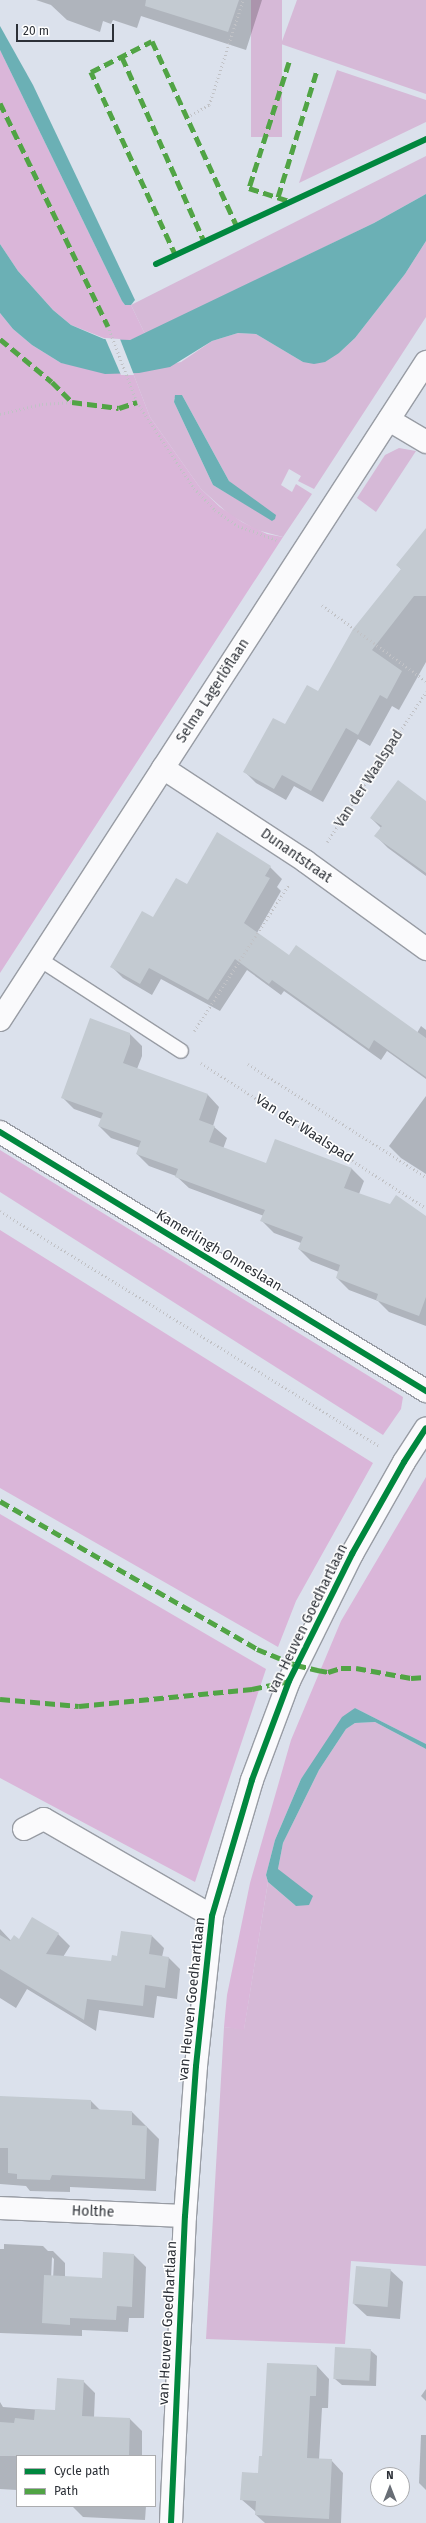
<!DOCTYPE html>
<meta charset="utf-8">
<style>
body{margin:0}
#map{position:relative;width:426px;height:2523px;overflow:hidden;background:#dbe1ec;font-family:"Fira Sans",sans-serif}
div>[style]{position:absolute}
[style*='--x']{left:calc(var(--x)*1px);top:calc(var(--y)*1px);width:calc(var(--w)*1px);rotate:calc(var(--a)*1deg)}
.green>*{inset:0;background:#d6b9d7;transform-origin:0 0}
.forest>*{inset:0;background:#dab6d9}
.water>*{inset:0;background:#6bb0b5}
.pier>*{inset:0;background:#dbe1ec}
.shadow>*{inset:0;background:#0003}
.building>*{inset:0;background:#c3cad1;transform-origin:0 0}
.path>*{height:2.5px;margin-top:-1.25px;transform-origin:0;background:repeating-linear-gradient(90deg,#c1c2c6 0 1px,transparent 0 4px)}
.roads{filter:drop-shadow(1px 0 #989ca4) drop-shadow(-1px 0 #989ca4) drop-shadow(0 1px #989ca4) drop-shadow(0 -1px #989ca4)}
.service>*{height:14px;margin:-7px;padding:0 7px;transform-origin:7px;border-radius:7px;background:#fafafc}
.minor>*{height:22px;margin:-11px;padding:0 11px;transform-origin:11px;border-radius:11px;background:#fafafc}
.quiet>*{height:5px;margin-top:-2.5px;transform-origin:0;background:repeating-linear-gradient(90deg,#51a445 0 10px,transparent 0 15px)}
.cycleway>*{height:6px;margin:-3px;padding:0 3px;transform-origin:3px;border-radius:3px;background:#00873e}
span{translate:-50% -50%;white-space:nowrap;text-align:center;line-height:1.15;-webkit-text-stroke:3px #fff;paint-order:stroke}
.street-label{font-size:14px;color:#2c3037}
.legend{position:absolute;left:16px;top:2455px;width:140px;height:52px;box-sizing:border-box;background:#fff;border:1px solid #abacaf;margin:0;padding:5px 7px;list-style:none;font-size:12px;color:#2c3037}
.legend li{display:flex;align-items:center;gap:8px;height:20px}
.legend b{width:20px;border:1px solid #abacaf}
.north{position:absolute;left:370px;top:2467px;width:40px;height:40px;box-sizing:border-box;background:#fff;border:1px solid #abacaf;border-radius:50%;rotate:0deg;font-size:11px;font-weight:700;line-height:16px;text-align:center;color:#2c3037}
.north::after{content:'';display:block;margin:auto;width:14px;height:18px;background:#696e76;clip-path:polygon(50% 0,100% 100%,50% 72%,0 100%)}
.scale{position:absolute;left:16px;top:24px;width:98px;height:18px;box-sizing:border-box;border:2px solid #2c3037;border-top:0;padding-left:5px;font-size:12px;line-height:14px;white-space:nowrap;color:#2c3037;-webkit-text-stroke:3px #fff;paint-order:stroke}
</style>
<div id="map">
<div class="green">
<div style="left:251px;top:0;width:31px;height:137px"></div>
<div style="clip-path:polygon(297px 0,426px 0,426px 94px,281px 44px)"></div>
<div style="clip-path:polygon(337px 70px,426px 100px,426px 122px,299px 183px)"></div>
<div style="clip-path:polygon(426px 156px,426px 194px,374px 223px,145px 334px,131px 305px)"></div>
<div style="clip-path:polygon(evenodd,426px 241px,426px 317px,314px 489px,298px 481px,301px 476px,289px 469px,281px 485px,292px 492px,296px 484px,312px 494px,283px 537px,257px 530px,230px 515px,201px 489px,150px 417px,133px 373px,181px 362px,212px 341px,238px 333px,256px 334px,303px 362px,339px 353px,355px 338px,405px 274px,426px 241px,182px 395px,229px 481px,272px 520px,213px 485px,174px 402px,174px 398px,182px 395px)"></div>
<div style="clip-path:polygon(399px 448px,416px 451px,376px 512px,357px 498px,385px 455px)"></div>
<div style="clip-path:polygon(375px 1722px,426px 1749px,426px 2266px,351px 2261px,345px 2344px,206px 2339px,224px 2027px,244px 2029px,268px 1882px,296px 1906px,278px 1869px,283px 1843px,319px 1770px,346px 1729px,355px 1723px)"></div>
</div>
<div class="forest">
<div style="clip-path:polygon(0 50px,122px 301px,125px 305px,131px 305px,145px 334px,130px 340px,109px 340px,71px 325px,53px 310px,18px 271px,0 244px)"></div>
<div style="clip-path:polygon(0 313px,13px 329px,32px 345px,61px 363px,133px 373px,150px 417px,201px 489px,220px 507px,242px 522px,267px 534px,283px 537px,0 973px)"></div>
<div style="clip-path:polygon(0 1150px,403px 1397px,401px 1409px,383px 1435px,0 1192px)"></div>
<div style="clip-path:polygon(0 1230px,373px 1463px,296px 1601px,278px 1647px,0 1488px)"></div>
<div style="clip-path:polygon(426px 1477px,426px 1744px,355px 1708px,301px 1779px,275px 1840px,266px 1875px,268px 1882px,244px 2030px,224px 2027px,227px 1995px,250px 1883px,291px 1740px,341px 1621px)"></div>
<div style="clip-path:polygon(0 1514px,266px 1669px,195px 1882px,0 1778px)"></div>
</div>
<div class="water">
<div style="clip-path:polygon(0 26px,33px 85px,135px 300px,131px 305px,125px 305px,122px 301px,0 50px)"></div>
<div style="clip-path:polygon(426px 194px,426px 241px,405px 274px,355px 338px,339px 353px,325px 362px,314px 364px,303px 362px,256px 334px,238px 333px,212px 341px,170px 367px,139px 373px,105px 374px,61px 363px,32px 345px,13px 329px,0 313px,0 244px,18px 271px,53px 310px,71px 325px,104px 339px,130px 340px,374px 223px)"></div>
<div style="clip-path:polygon(175px 395px,182px 395px,229px 481px,276px 515px,275px 519px,272px 521px,213px 485px,174px 402px)"></div>
<div style="clip-path:polygon(355px 1708px,426px 1744px,426px 1749px,375px 1722px,355px 1723px,346px 1729px,319px 1770px,283px 1843px,278px 1869px,313px 1896px,309px 1905px,296px 1906px,268px 1882px,266px 1875px,275px 1840px,301px 1779px,342px 1717px)"></div>
</div>
<div class="pier">
<div style="clip-path:polygon(105px 338px,120px 339px,134px 375px,121px 375px)"></div>
</div>
<div class="shadow">
<div style="clip-path:polygon(36px 0,262px 0,246px 50px,141px 16px,137px 28px,113px 20px,111px 24px,103px 21px,100px 32px,67px 20px,51px 5px)"></div>
<div style="clip-path:polygon(426px 536px,426px 662px,399px 710px,392px 706px,370px 746px,358px 739px,323px 802px,294px 786px,286px 800px,256px 783px,245px 772px,319px 693px,402px 570px,397px 565px)"></div>
<div style="clip-path:polygon(426px 802px,426px 876px,388px 848px,376px 836px,381px 828px,371px 818px)"></div>
<div style="clip-path:polygon(270px 867px,282px 879px,277px 887px,281px 891px,257px 933px,289px 957px,417px 1033px,421px 1026px,426px 1030px,426px 1079px,387px 1051px,381px 1060px,284px 991px,281px 995px,247px 970px,220px 1011px,161px 979px,152px 995px,123px 978px,111px 966px,153px 919px,187px 886px)"></div>
<div style="clip-path:polygon(130px 1034px,142px 1046px,142px 1056px,137px 1069px,208px 1095px,219px 1107px,213px 1126px,227px 1138px,223px 1149px,267px 1165px,276px 1140px,352px 1169px,364px 1181px,359px 1194px,426px 1235px,426px 1326px,389px 1312px,378px 1301px,349px 1290px,337px 1278px,339px 1272px,311px 1261px,299px 1249px,301px 1243px,274px 1233px,262px 1221px,264px 1216px,189px 1188px,176px 1176px,149px 1166px,137px 1154px,140px 1148px,111px 1138px,99px 1126px,102px 1119px,74px 1109px,62px 1097px)"></div>
<div style="clip-path:polygon(426px 1096px,426px 1174px,401px 1158px,389px 1146px)"></div>
<div style="clip-path:polygon(0 1929px,16px 1946px,58px 1934px,70px 1946px,63px 1957px,112px 1963px,152px 1936px,164px 1948px,162px 1957px,168px 1957px,180px 1969px,177px 1999px,157px 1996px,154px 2018px,99px 2010px,96px 2031px,27px 1989px,16px 2008px,0 1998px)"></div>
<div style="clip-path:polygon(0 2097px,91px 2101px,101px 2111px,132px 2112px,159px 2139px,156px 2191px,70px 2187px,70px 2192px,30px 2191px,26px 2186px,0 2184px)"></div>
<div style="clip-path:polygon(evenodd,4px 2244px,43px 2246px,48px 2251px,53px 2251px,65px 2263px,65px 2277px,103px 2279px,134px 2255px,146px 2267px,144px 2318px,129px 2318px,128px 2332px,82px 2330px,82px 2336px,0 2333px,0 2249px,4px 2249px,4px 2244px,52px 2257px,54px 2259px,53px 2280px,51px 2280px,52px 2257px)"></div>
<div style="clip-path:polygon(390px 2270px,403px 2282px,400px 2319px,367px 2316px,354px 2304px)"></div>
<div style="clip-path:polygon(370px 2350px,377px 2356px,376px 2386px,342px 2385px,335px 2379px)"></div>
<div style="clip-path:polygon(268px 2364px,317px 2366px,329px 2379px,328px 2408px,322px 2408px,319px 2460px,331px 2460px,343px 2473px,341px 2523px,265px 2523px,256px 2515px,256px 2512px,241px 2499px,258px 2474px,263px 2457px)"></div>
<div style="clip-path:polygon(83px 2381px,95px 2393px,94px 2417px,130px 2419px,142px 2431px,142px 2456px,17px 2456px,17px 2490px,0 2489px,0 2402px,3px 2407px,56px 2411px)"></div>
<div style="clip-path:polygon(426px 2389px,426px 2401px,421px 2396px)"></div>
<div style="clip-path:polygon(421px 2435px,426px 2435px,426px 2490px,419px 2483px)"></div>
<div style="clip-path:polygon(72px 2506px,146px 2506px,145px 2520px,83px 2517px)"></div>
</div>
<div class="building">
<div style="clip-path:polygon(146px 0,239px 0,228px 32px,145px 6px)"></div>
<div style="clip-path:polygon(426px 528px,426px 596px,414px 596px,372px 650px,402px 671px,387px 699px,380px 695px,358px 735px,346px 728px,311px 791px,282px 775px,274px 789px,243px 772px,273px 718px,285px 724px,307px 685px,318px 691px,353px 629px,401px 569px,396px 565px)"></div>
<div style="clip-path:polygon(398px 780px,426px 801px,426px 873px,374px 836px,382px 826px,370px 818px)"></div>
<div style="clip-path:polygon(217px 832px,271px 866px,265px 876px,270px 878px,244px 923px,289px 955px,296px 945px,426px 1038px,426px 1077px,374px 1040px,369px 1049px,272px 980px,269px 984px,235px 959px,208px 1000px,149px 968px,140px 984px,110px 967px,142px 911px,153px 917px,176px 878px,187px 884px)"></div>
<div style="clip-path:polygon(90px 1018px,130px 1033px,130px 1044px,123px 1063px,208px 1094px,199px 1120px,215px 1126px,209px 1142px,266px 1163px,275px 1139px,352px 1168px,344px 1188px,390px 1204px,396px 1195px,426px 1216px,426px 1297px,419px 1316px,376px 1300px,378px 1294px,336px 1278px,340px 1265px,298px 1249px,303px 1237px,260px 1221px,265px 1210px,175px 1177px,178px 1169px,136px 1154px,141px 1141px,98px 1126px,103px 1113px,61px 1098px)"></div>
<div style="clip-path:polygon(32px 1917px,59px 1933px,46px 1954px,111px 1961px,112px 1955px,117px 1956px,121px 1931px,152px 1935px,149px 1954px,169px 1957px,165px 1988px,145px 1985px,143px 2006px,87px 1999px,84px 2020px,0 1969px,0 1935px,10px 1941px,14px 1935px,19px 1939px)"></div>
<div style="clip-path:polygon(0 2096px,91px 2100px,91px 2109px,132px 2111px,132px 2125px,147px 2126px,145px 2179px,52px 2175px,50px 2180px,17px 2179px,17px 2174px,8px 2173px,8px 2148px,0 2148px)"></div>
<div style="clip-path:polygon(103px 2252px,134px 2254px,132px 2307px,117px 2306px,116px 2320px,70px 2318px,70px 2325px,42px 2323px,44px 2275px,102px 2278px)"></div>
<div style="left:356px;top:2266px;width:35px;height:38px;rotate:5deg"></div>
<div style="left:335px;top:2347px;width:36px;height:32px;rotate:3deg"></div>
<div style="clip-path:polygon(267px 2363px,317px 2365px,316px 2396px,310px 2396px,307px 2458px,332px 2459px,329px 2519px,255px 2515px,256px 2501px,240px 2500px,242px 2472px,258px 2473px,259px 2456px,262px 2456px)"></div>
<div style="clip-path:polygon(57px 2378px,84px 2380px,82px 2416px,130px 2418px,129px 2456px,0 2456px,0 2422px,14px 2423px,15px 2418px,34px 2420px,35px 2409px,55px 2410px)"></div>
</div>
<div class="path">
<div style="--x:187;--y:117;--w:25;--a:-29"></div>
<div style="--x:209;--y:105;--w:110;--a:-72.1"></div>
<div style="--x:108;--y:326;--w:81;--a:69.1"></div>
<div style="--x:137;--y:402;--w:103;--a:56.5"></div>
<div style="--x:194;--y:488;--w:30;--a:46"></div>
<div style="--x:215;--y:510;--w:28;--a:35"></div>
<div style="--x:238;--y:526;--w:41;--a:19.7"></div>
<div style="--x:0;--y:414;--w:43;--a:-13.4"></div>
<div style="--x:42;--y:404;--w:30;--a:-4"></div>
<div style="--x:322;--y:605;--w:129;--a:36.2"></div>
<div style="--x:327;--y:842;--w:180;--a:-56.6"></div>
<div style="--x:194;--y:1031;--w:175;--a:-57.1"></div>
<div style="--x:201;--y:1063;--w:268;--a:32.8"></div>
<div style="--x:248;--y:1064;--w:211;--a:32.4"></div>
<div style="--x:0;--y:1211;--w:447;--a:31.8"></div>
</div>
<div class="roads">
<div class="service">
<div style="--x:39;--y:959;--w:169;--a:32.9"></div>
</div>
<div class="minor">
<div style="--x:389;--y:420;--w:43;--a:30.7"></div>
<div style="--x:163;--y:768;--w:170;--a:33.2"></div>
<div style="--x:305;--y:861;--w:150;--a:36"></div>
<div style="--x:0;--y:1020;--w:784;--a:-57.08"></div>
<div style="--x:0;--y:1132;--w:499;--a:31.3"></div>
<div style="--x:24;--y:1829;--w:22;--a:-27"></div>
<div style="--x:44;--y:1819;--w:194;--a:30"></div>
<div style="--x:0;--y:2208;--w:185;--a:2.5"></div>
<div style="--x:171;--y:2523;--w:307;--a:-87.4"></div>
<div style="--x:185;--y:2216;--w:150;--a:-85.8"></div>
<div style="--x:196;--y:2066;--w:151;--a:-83.9"></div>
<div style="--x:212;--y:1916;--w:142;--a:-73.6"></div>
<div style="--x:252;--y:1780;--w:106;--a:-69.5"></div>
<div style="--x:289;--y:1681;--w:142;--a:-63.6"></div>
<div style="--x:352;--y:1554;--w:106;--a:-60.5"></div>
<div style="--x:404;--y:1462;--w:40;--a:-57.1"></div>
</div>
</div>
<div class="quiet">
<div style="--x:122;--y:57;--w:204;--a:66"></div>
<div style="--x:289;--y:62;--w:132;--a:107.6"></div>
<div style="--x:249;--y:188;--w:45;--a:18"></div>
<div style="--x:0;--y:103;--w:248;--a:64.2"></div>
<div style="--x:278;--y:197;--w:133;--a:-72.9"></div>
<div style="--x:176;--y:256;--w:203;--a:-114.8"></div>
<div style="--x:91;--y:72;--w:68;--a:-26.9"></div>
<div style="--x:152;--y:41;--w:205;--a:65.4"></div>
<div style="--x:0;--y:339;--w:67;--a:39.6"></div>
<div style="--x:52;--y:382;--w:28;--a:45"></div>
<div style="--x:72;--y:402;--w:47;--a:7.3"></div>
<div style="--x:119;--y:408;--w:19;--a:-18"></div>
<div style="--x:0;--y:1501;--w:297;--a:29.9"></div>
<div style="--x:257;--y:1649;--w:42;--a:22.3"></div>
<div style="--x:296;--y:1665;--w:22;--a:13"></div>
<div style="--x:317;--y:1670;--w:11;--a:10"></div>
<div style="--x:328;--y:1672;--w:14;--a:-17"></div>
<div style="--x:341;--y:1668;--w:15;--a:0"></div>
<div style="--x:356;--y:1668;--w:56;--a:10.3"></div>
<div style="--x:411;--y:1678;--w:15;--a:-4"></div>
<div style="--x:0;--y:1699;--w:79;--a:5.1"></div>
<div style="--x:79;--y:1706;--w:174;--a:-5.6"></div>
<div style="--x:252;--y:1689;--w:38;--a:-12"></div>
</div>
<div class="cycleway">
<div style="--x:156;--y:264;--w:298;--a:-24.8"></div>
<div style="--x:0;--y:1132;--w:499;--a:31.3"></div>
<div style="--x:171;--y:2523;--w:307;--a:-87.4"></div>
<div style="--x:185;--y:2216;--w:150;--a:-85.8"></div>
<div style="--x:196;--y:2066;--w:151;--a:-83.9"></div>
<div style="--x:212;--y:1916;--w:142;--a:-73.6"></div>
<div style="--x:252;--y:1780;--w:106;--a:-69.5"></div>
<div style="--x:289;--y:1681;--w:142;--a:-63.6"></div>
<div style="--x:352;--y:1554;--w:106;--a:-60.5"></div>
<div style="--x:404;--y:1462;--w:40;--a:-57.1"></div>
</div>
<div class="street-label">
<span style="left:213px;top:691px;rotate:-57deg">Selma Lagerlöflaan</span>
<span style="left:369px;top:779px;rotate:-57deg">Van der Waalspad</span>
<span style="left:296px;top:856px;rotate:35deg">Dunantstraat</span>
<span style="left:304px;top:1129px;rotate:33deg">Van der Waalspad</span>
<span style="left:219px;top:1251px;rotate:31deg">Kamerlingh Onneslaan</span>
<span style="left:308px;top:1619px;rotate:-64deg">van Heuven Goedhartlaan</span>
<span style="left:192px;top:1999px;rotate:-84deg">van Heuven Goedhartlaan</span>
<span style="left:93px;top:2212px;rotate:2deg">Holthe</span>
<span style="left:168px;top:2323px;rotate:-87deg">van Heuven Goedhartlaan</span>
</div>
<ul class="legend">
<li><b style="height:5px;background:#00873e"></b>Cycle path</li>
<li><b style="height:5px;background:#51a445"></b>Path</li>
</ul>
<div class="north">N</div>
<div class="scale">20 m</div>
</div>
